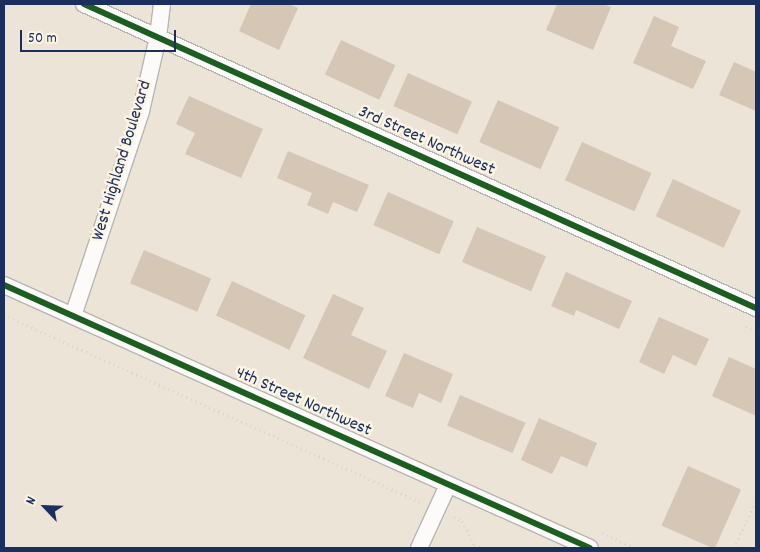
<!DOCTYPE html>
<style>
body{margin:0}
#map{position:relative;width:760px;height:552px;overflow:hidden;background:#ece4d6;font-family:Dekko,sans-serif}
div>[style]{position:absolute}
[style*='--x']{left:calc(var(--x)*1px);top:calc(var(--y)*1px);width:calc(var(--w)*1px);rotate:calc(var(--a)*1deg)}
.building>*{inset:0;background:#d5c6b5;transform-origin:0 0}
.path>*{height:3px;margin-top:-1.5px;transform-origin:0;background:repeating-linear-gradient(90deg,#d5d5d3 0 1px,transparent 0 5px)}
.roads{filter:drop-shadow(1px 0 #b8b5b0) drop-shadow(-1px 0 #b8b5b0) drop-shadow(0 1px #b8b5b0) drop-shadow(0 -1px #b8b5b0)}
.street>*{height:16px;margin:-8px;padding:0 8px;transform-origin:8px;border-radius:8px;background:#fcfbf9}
.cycleway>*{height:6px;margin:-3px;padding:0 3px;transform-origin:3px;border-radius:3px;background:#1b5e20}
span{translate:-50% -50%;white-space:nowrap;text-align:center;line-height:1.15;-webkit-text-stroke:5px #fcf5e5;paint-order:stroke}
.street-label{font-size:18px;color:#1b2f5e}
.frame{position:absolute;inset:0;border:5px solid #1b2f5e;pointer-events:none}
.north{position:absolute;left:20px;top:482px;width:50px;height:50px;-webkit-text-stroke:4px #fcf5e5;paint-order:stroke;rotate:294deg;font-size:14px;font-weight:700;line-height:20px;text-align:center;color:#1b2f5e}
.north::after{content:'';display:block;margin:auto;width:18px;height:22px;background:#1b2f5e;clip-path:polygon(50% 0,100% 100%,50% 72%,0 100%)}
.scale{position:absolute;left:20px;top:30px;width:156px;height:22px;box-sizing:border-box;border:2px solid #1b2f5e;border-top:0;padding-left:6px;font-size:15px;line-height:18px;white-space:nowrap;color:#1b2f5e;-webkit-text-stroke:4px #fcf5e5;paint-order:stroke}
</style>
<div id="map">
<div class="building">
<div style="clip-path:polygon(251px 4px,289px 4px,298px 8px,279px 50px,239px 31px)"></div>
<div style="clip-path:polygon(557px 4px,603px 4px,611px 7px,593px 50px,546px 30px)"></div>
<div style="clip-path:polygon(654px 16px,679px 27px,671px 46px,706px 61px,693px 89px,633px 63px)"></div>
<div style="left:341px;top:40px;width:60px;height:38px;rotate:25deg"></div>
<div style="clip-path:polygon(734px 62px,756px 72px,756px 111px,719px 95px)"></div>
<div style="left:408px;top:73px;width:70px;height:36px;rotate:24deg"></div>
<div style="clip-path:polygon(189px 96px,263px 129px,241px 178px,185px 154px,195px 133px,176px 124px)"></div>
<div style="left:498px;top:100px;width:67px;height:46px;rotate:24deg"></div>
<div style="left:582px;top:142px;width:76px;height:42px;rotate:24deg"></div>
<div style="clip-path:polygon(288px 151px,369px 185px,357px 212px,333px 202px,328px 214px,307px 205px,312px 193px,277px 178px)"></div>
<div style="left:673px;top:179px;width:75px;height:41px;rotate:25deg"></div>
<div style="left:388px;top:192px;width:72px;height:36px;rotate:24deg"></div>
<div style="left:477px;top:227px;width:75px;height:38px;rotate:23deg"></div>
<div style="left:144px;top:250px;width:73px;height:36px;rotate:23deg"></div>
<div style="clip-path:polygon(566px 272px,632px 301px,619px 329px,576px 310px,574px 316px,551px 306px)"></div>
<div style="left:232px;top:281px;width:81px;height:38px;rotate:25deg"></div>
<div style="clip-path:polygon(333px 294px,364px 308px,351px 335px,387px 351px,369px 389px,303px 358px)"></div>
<div style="clip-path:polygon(659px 317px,709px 339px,696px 366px,673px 355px,664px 374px,639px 362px)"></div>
<div style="clip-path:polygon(404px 353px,453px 374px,441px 403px,419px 393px,413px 408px,385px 396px)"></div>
<div style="clip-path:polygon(729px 357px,756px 369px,756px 416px,712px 396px)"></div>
<div style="left:460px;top:395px;width:71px;height:33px;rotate:23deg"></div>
<div style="clip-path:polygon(539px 418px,597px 443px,587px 467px,561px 456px,552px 474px,521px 460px)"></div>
<div style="left:688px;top:466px;width:58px;height:65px;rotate:24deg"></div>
</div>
<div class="path">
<div style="--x:4;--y:315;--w:457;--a:24.2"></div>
<div style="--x:746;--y:326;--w:11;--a:27"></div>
<div style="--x:454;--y:517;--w:9;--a:27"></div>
<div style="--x:462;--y:521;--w:27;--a:63"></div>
<div style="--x:474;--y:545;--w:9;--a:21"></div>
<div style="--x:602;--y:533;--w:37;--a:24"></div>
<div style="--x:734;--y:548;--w:52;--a:-64.9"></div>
</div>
<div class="roads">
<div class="street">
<div style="--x:84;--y:4;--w:738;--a:24.34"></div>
<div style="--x:4;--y:285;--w:642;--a:24.17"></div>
<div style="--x:73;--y:316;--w:216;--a:-71.6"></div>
<div style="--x:141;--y:111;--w:76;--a:-77.1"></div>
<div style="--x:158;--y:37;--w:33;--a:-83"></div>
<div style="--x:419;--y:548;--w:69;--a:-65.3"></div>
</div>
</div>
<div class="cycleway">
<div style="--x:84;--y:4;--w:738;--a:24.34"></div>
<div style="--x:4;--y:285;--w:642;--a:24.17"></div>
</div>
<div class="street-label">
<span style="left:426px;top:142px;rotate:24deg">3rd Street Northwest</span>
<span style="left:123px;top:161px;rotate:-73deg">West Highland Boulevard</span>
<span style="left:303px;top:403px;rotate:24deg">4th Street Northwest</span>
</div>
<div class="frame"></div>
<div class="north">N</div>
<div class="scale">50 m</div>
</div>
